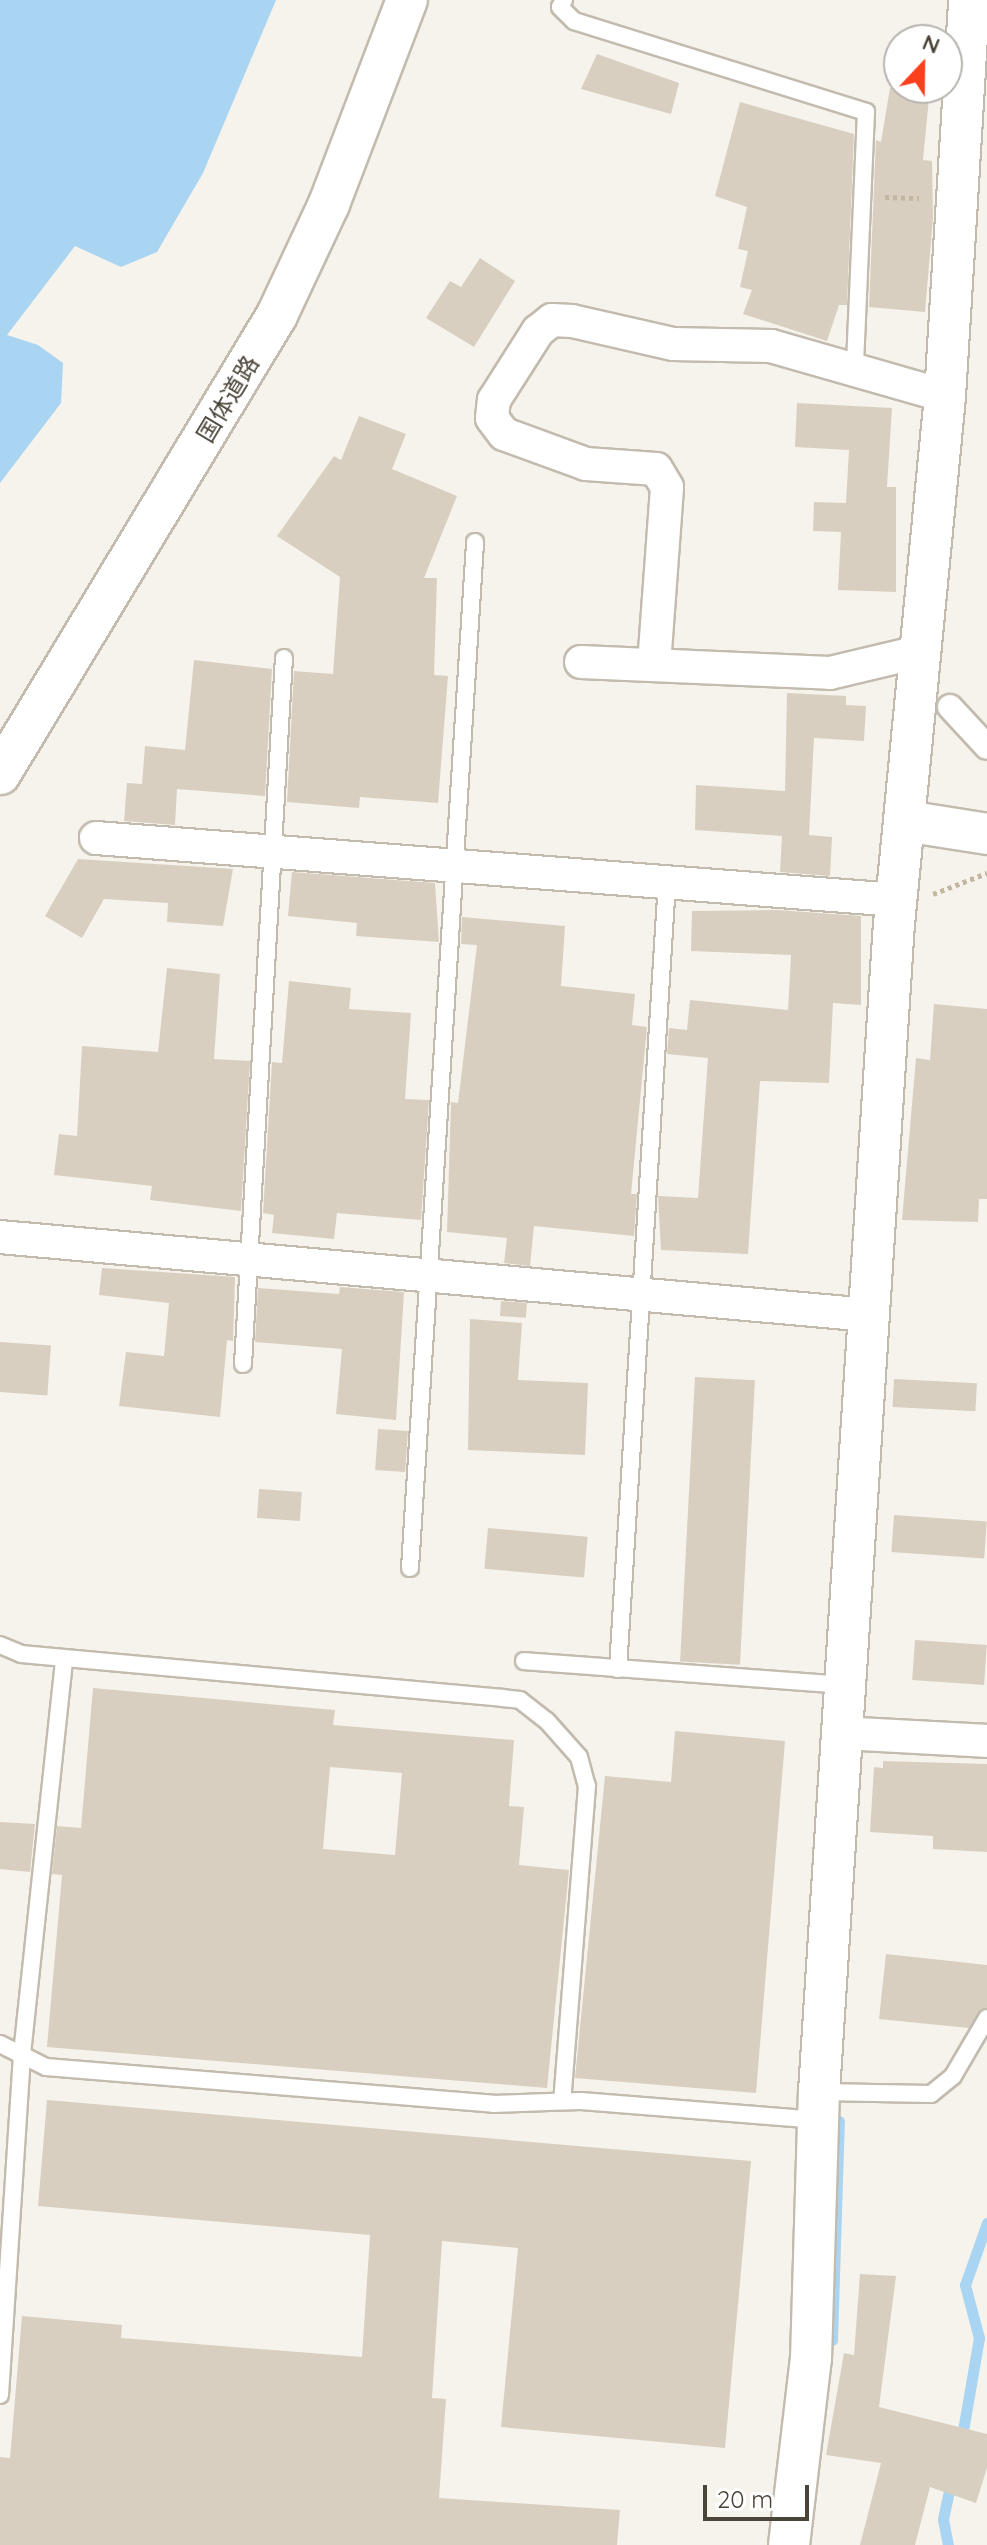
<!DOCTYPE html>
<meta charset="utf-8">
<style>
body{margin:0}
#map{position:relative;width:987px;height:2545px;overflow:hidden;background:#f6f3ec;font-family:Quicksand,"Noto Sans JP",sans-serif}
div>[style]{position:absolute}
[style*='--x']{left:calc(var(--x)*1px);top:calc(var(--y)*1px);width:calc(var(--w)*1px);rotate:calc(var(--a)*1deg)}
.water>*{inset:0;background:#a9d4f2}
.stream>*{height:11px;margin:-5.5px;padding:0 5.5px;transform-origin:5.5px;border-radius:5.5px;background:#a9d4f2}
.building>*{inset:0;background:#d8cfc1;transform-origin:0 0}
.path>*{height:5px;margin-top:-2.5px;transform-origin:0;background:repeating-linear-gradient(90deg,#c4b79f 0 4px,transparent 0 8px)}
.roads{filter:drop-shadow(2px 0 #c2bbae) drop-shadow(-2px 0 #c2bbae) drop-shadow(0 2px #c2bbae) drop-shadow(0 -2px #c2bbae)}
.service>*{height:16px;margin:-8px;padding:0 8px;transform-origin:8px;border-radius:8px;background:#fff}
.pedestrian>*{height:24px;margin:-12px;padding:0 12px;transform-origin:12px;border-radius:12px;background:#fff}
.minor>*{height:32px;margin:-16px;padding:0 16px;transform-origin:16px;border-radius:16px;background:#fff}
.tertiary>*{height:40px;margin:-20px;padding:0 20px;transform-origin:20px;border-radius:20px;background:#fff}
span{translate:-50% -50%;white-space:nowrap;text-align:center;line-height:1.15;-webkit-text-stroke:8px #fff;paint-order:stroke}
.street-label{font-size:24px;color:#4b4439}
.north{position:absolute;left:883px;top:24px;width:80px;height:80px;box-sizing:border-box;background:#fff;border:2px solid #b7b4b0;border-radius:50%;rotate:22deg;font-size:22px;font-weight:700;line-height:32px;text-align:center;color:#4b4439}
.north::after{content:'';display:block;margin:auto;width:28px;height:36px;background:#fc3f1d;clip-path:polygon(50% 0,100% 100%,50% 72%,0 100%)}
.scale{position:absolute;left:703px;top:2485px;width:106px;height:36px;box-sizing:border-box;border:4px solid #4b4439;border-top:0;padding-left:10px;font-size:24px;line-height:28px;white-space:nowrap;color:#4b4439;-webkit-text-stroke:6px #fff;paint-order:stroke}
</style>
<div id="map">
<div class="water">
<div style="clip-path:polygon(0 0,276px 0,203px 173px,157px 252px,121px 267px,75px 246px,7px 335px,38px 345px,63px 363px,61px 403px,0 483px)"></div>
</div>
<div class="stream">
<div style="--x:832;--y:2340;--w:219;--a:-88.2"></div>
<div style="--x:961;--y:2442;--w:106;--a:-80.2"></div>
<div style="--x:979;--y:2338;--w:55;--a:-104.8"></div>
<div style="--x:965;--y:2285;--w:66;--a:-70.5"></div>
<div style="--x:948;--y:2545;--w:26;--a:-101"></div>
<div style="--x:943;--y:2519;--w:38;--a:-78"></div>
</div>
<div class="building">
<div style="clip-path:polygon(597px 54px,679px 83px,671px 114px,581px 89px)"></div>
<div style="clip-path:polygon(890px 88px,930px 88px,923px 160px,932px 161px,933px 218px,925px 312px,869px 307px,876px 140px,881px 142px)"></div>
<div style="clip-path:polygon(740px 102px,854px 134px,847px 305px,839px 305px,827px 341px,743px 314px,752px 290px,740px 287px,748px 251px,738px 249px,747px 207px,715px 196px)"></div>
<div style="clip-path:polygon(480px 258px,515px 281px,474px 347px,426px 318px,450px 281px,461px 287px)"></div>
<div style="clip-path:polygon(797px 403px,892px 408px,887px 487px,896px 487px,896px 592px,838px 590px,841px 532px,813px 531px,814px 502px,846px 503px,849px 450px,795px 447px)"></div>
<div style="clip-path:polygon(359px 416px,406px 434px,392px 469px,457px 496px,424px 578px,437px 578px,434px 675px,448px 676px,438px 803px,360px 797px,359px 808px,287px 802px,294px 671px,333px 674px,340px 577px,277px 536px,334px 456px,341px 460px)"></div>
<div style="clip-path:polygon(194px 660px,272px 669px,265px 796px,177px 789px,175px 825px,124px 821px,127px 783px,142px 784px,145px 746px,185px 750px)"></div>
<div style="clip-path:polygon(787px 693px,846px 696px,846px 705px,866px 706px,864px 741px,814px 738px,809px 835px,832px 837px,830px 876px,780px 872px,782px 836px,695px 830px,696px 785px,785px 791px)"></div>
<div style="clip-path:polygon(78px 859px,233px 869px,223px 926px,167px 922px,168px 903px,104px 899px,82px 938px,45px 916px)"></div>
<div style="clip-path:polygon(292px 872px,435px 883px,439px 942px,356px 936px,357px 923px,288px 916px)"></div>
<div style="clip-path:polygon(778px 910px,861px 916px,861px 1005px,833px 1003px,829px 1083px,760px 1081px,748px 1254px,661px 1250px,658px 1196px,698px 1198px,708px 1058px,667px 1054px,669px 1028px,687px 1030px,690px 1000px,788px 1010px,791px 955px,691px 951px,692px 911px)"></div>
<div style="clip-path:polygon(462px 917px,565px 926px,561px 986px,635px 994px,632px 1025px,647px 1027px,631px 1194px,637px 1194px,634px 1236px,534px 1226px,530px 1266px,504px 1263px,507px 1238px,447px 1232px,451px 1102px,458px 1103px,477px 945px,461px 944px)"></div>
<div style="clip-path:polygon(167px 968px,220px 974px,214px 1059px,250px 1061px,241px 1211px,150px 1200px,152px 1186px,54px 1175px,59px 1134px,77px 1136px,82px 1046px,158px 1052px)"></div>
<div style="clip-path:polygon(289px 981px,351px 988px,349px 1009px,411px 1013px,405px 1099px,429px 1100px,421px 1220px,337px 1213px,334px 1239px,272px 1233px,274px 1215px,263px 1213px,272px 1062px,282px 1063px)"></div>
<div style="clip-path:polygon(934px 1004px,987px 1009px,987px 1199px,979px 1199px,978px 1222px,902px 1220px,916px 1058px,930px 1060px)"></div>
<div style="clip-path:polygon(102px 1268px,235px 1277px,233px 1341px,227px 1340px,220px 1417px,119px 1406px,126px 1352px,164px 1356px,169px 1303px,99px 1295px)"></div>
<div style="clip-path:polygon(340px 1287px,404px 1292px,396px 1420px,336px 1414px,342px 1349px,255px 1342px,258px 1288px,339px 1294px)"></div>
<div style="left:501px;top:1301px;width:26px;height:15px;rotate:4deg"></div>
<div style="clip-path:polygon(470px 1319px,522px 1323px,518px 1380px,588px 1383px,585px 1455px,468px 1450px)"></div>
<div style="left:0;top:1342px;width:51px;height:50px;rotate:4deg"></div>
<div style="left:695px;top:1377px;width:60px;height:285px;rotate:3deg"></div>
<div style="left:894px;top:1379px;width:83px;height:28px;rotate:3deg"></div>
<div style="left:378px;top:1429px;width:30px;height:41px;rotate:4deg"></div>
<div style="left:259px;top:1489px;width:43px;height:29px;rotate:4deg"></div>
<div style="left:894px;top:1515px;width:93px;height:37px;rotate:4deg"></div>
<div style="left:488px;top:1528px;width:100px;height:41px;rotate:5deg"></div>
<div style="left:915px;top:1640px;width:72px;height:40px;rotate:4deg"></div>
<div style="clip-path:polygon(evenodd,93px 1688px,335px 1710px,333px 1725px,514px 1740px,509px 1806px,524px 1807px,519px 1865px,569px 1870px,547px 2088px,47px 2047px,62px 1875px,52px 1874px,57px 1826px,81px 1828px,93px 1688px,330px 1767px,402px 1773px,395px 1855px,323px 1849px,330px 1767px)"></div>
<div style="clip-path:polygon(675px 1731px,785px 1741px,756px 2093px,575px 2078px,605px 1776px,671px 1782px)"></div>
<div style="clip-path:polygon(883px 1761px,987px 1764px,987px 1852px,933px 1849px,933px 1836px,870px 1832px,874px 1767px,883px 1768px)"></div>
<div style="clip-path:polygon(0 1822px,35px 1824px,30px 1872px,0 1869px)"></div>
<div style="clip-path:polygon(886px 1954px,987px 1965px,987px 2007px,969px 2028px,879px 2019px)"></div>
<div style="clip-path:polygon(47px 2100px,751px 2161px,725px 2448px,501px 2427px,518px 2248px,442px 2241px,432px 2398px,446px 2399px,439px 2498px,620px 2510px,617px 2545px,0 2545px,0 2457px,10px 2458px,22px 2316px,122px 2325px,121px 2338px,362px 2357px,370px 2235px,38px 2206px)"></div>
<div style="clip-path:polygon(860px 2274px,896px 2276px,879px 2407px,987px 2434px,987px 2468px,976px 2503px,930px 2487px,915px 2545px,860px 2545px,881px 2463px,826px 2455px,844px 2353px,854px 2355px)"></div>
</div>
<div class="path">
<div style="--x:885;--y:197;--w:34;--a:2"></div>
<div style="--x:933;--y:894;--w:58;--a:-21.3"></div>
</div>
<div class="roads">
<div class="service">
<div style="--x:564;--y:0;--w:8;--a:120"></div>
<div style="--x:560;--y:7;--w:20;--a:45"></div>
<div style="--x:574;--y:21;--w:306;--a:17.3"></div>
<div style="--x:866;--y:112;--w:256;--a:92.5"></div>
<div style="--x:243;--y:1364;--w:707;--a:-86.68"></div>
<div style="--x:410;--y:1568;--w:1028;--a:-86.37"></div>
<div style="--x:0;--y:1645;--w:23;--a:23"></div>
<div style="--x:21;--y:1654;--w:483;--a:5.2"></div>
<div style="--x:502;--y:1698;--w:18;--a:6"></div>
<div style="--x:520;--y:1700;--w:34;--a:38"></div>
<div style="--x:547;--y:1721;--w:48;--a:48.4"></div>
<div style="--x:579;--y:1757;--w:30;--a:75"></div>
<div style="--x:587;--y:1786;--w:316;--a:94.5"></div>
<div style="--x:524;--y:1661;--w:320;--a:4.3"></div>
<div style="--x:618;--y:1669;--w:789;--a:-86.44"></div>
<div style="--x:0;--y:2044;--w:51;--a:26.6"></div>
<div style="--x:46;--y:2067;--w:449;--a:4.7"></div>
<div style="--x:493;--y:2104;--w:88;--a:-2"></div>
<div style="--x:581;--y:2101;--w:238;--a:4.6"></div>
<div style="--x:820;--y:2092;--w:111;--a:1"></div>
<div style="--x:931;--y:2094;--w:28;--a:-39"></div>
<div style="--x:953;--y:2076;--w:67;--a:-59.6"></div>
<div style="--x:0;--y:2395;--w:342;--a:-86.3"></div>
<div style="--x:22;--y:2054;--w:398;--a:-83.9"></div>
</div>
<div class="pedestrian">
<div style="--x:950;--y:707;--w:54;--a:47.2"></div>
</div>
<div class="minor">
<div style="--x:581;--y:662;--w:249;--a:2.5"></div>
<div style="--x:830;--y:673;--w:95;--a:-13.4"></div>
<div style="--x:654;--y:665;--w:178;--a:-85.8"></div>
<div style="--x:667;--y:487;--w:21;--a:-121"></div>
<div style="--x:656;--y:469;--w:70;--a:-175.9"></div>
<div style="--x:586;--y:464;--w:87;--a:-159.9"></div>
<div style="--x:504;--y:434;--w:20;--a:-127"></div>
<div style="--x:492;--y:418;--w:18;--a:-84"></div>
<div style="--x:494;--y:400;--w:82;--a:-57.5"></div>
<div style="--x:538;--y:331;--w:18;--a:-38"></div>
<div style="--x:552;--y:320;--w:20;--a:3"></div>
<div style="--x:572;--y:321;--w:104;--a:12.8"></div>
<div style="--x:673;--y:344;--w:98;--a:1.2"></div>
<div style="--x:771;--y:346;--w:181;--a:16"></div>
<div style="--x:96;--y:838;--w:802;--a:4.43"></div>
<div style="--x:0;--y:1237;--w:871;--a:5.13"></div>
<div style="--x:841;--y:1733;--w:146;--a:3.1"></div>
</div>
<div class="tertiary">
<div style="--x:0;--y:774;--w:536;--a:-58.89"></div>
<div style="--x:277;--y:315;--w:123;--a:-64.9"></div>
<div style="--x:329;--y:204;--w:218;--a:-69.1"></div>
<div style="--x:905;--y:821;--w:83;--a:9"></div>
<div style="--x:789;--y:2545;--w:187;--a:-83.3"></div>
<div style="--x:811;--y:2359;--w:267;--a:-88.3"></div>
<div style="--x:819;--y:2092;--w:1170;--a:-86.33"></div>
<div style="--x:894;--y:924;--w:530;--a:-84.48"></div>
<div style="--x:945;--y:396;--w:397;--a:-86.5"></div>
</div>
</div>
<div class="street-label">
<span style="left:228px;top:399px;rotate:-59deg">国体道路</span>
</div>
<div class="north">N</div>
<div class="scale">20 m</div>
</div>
